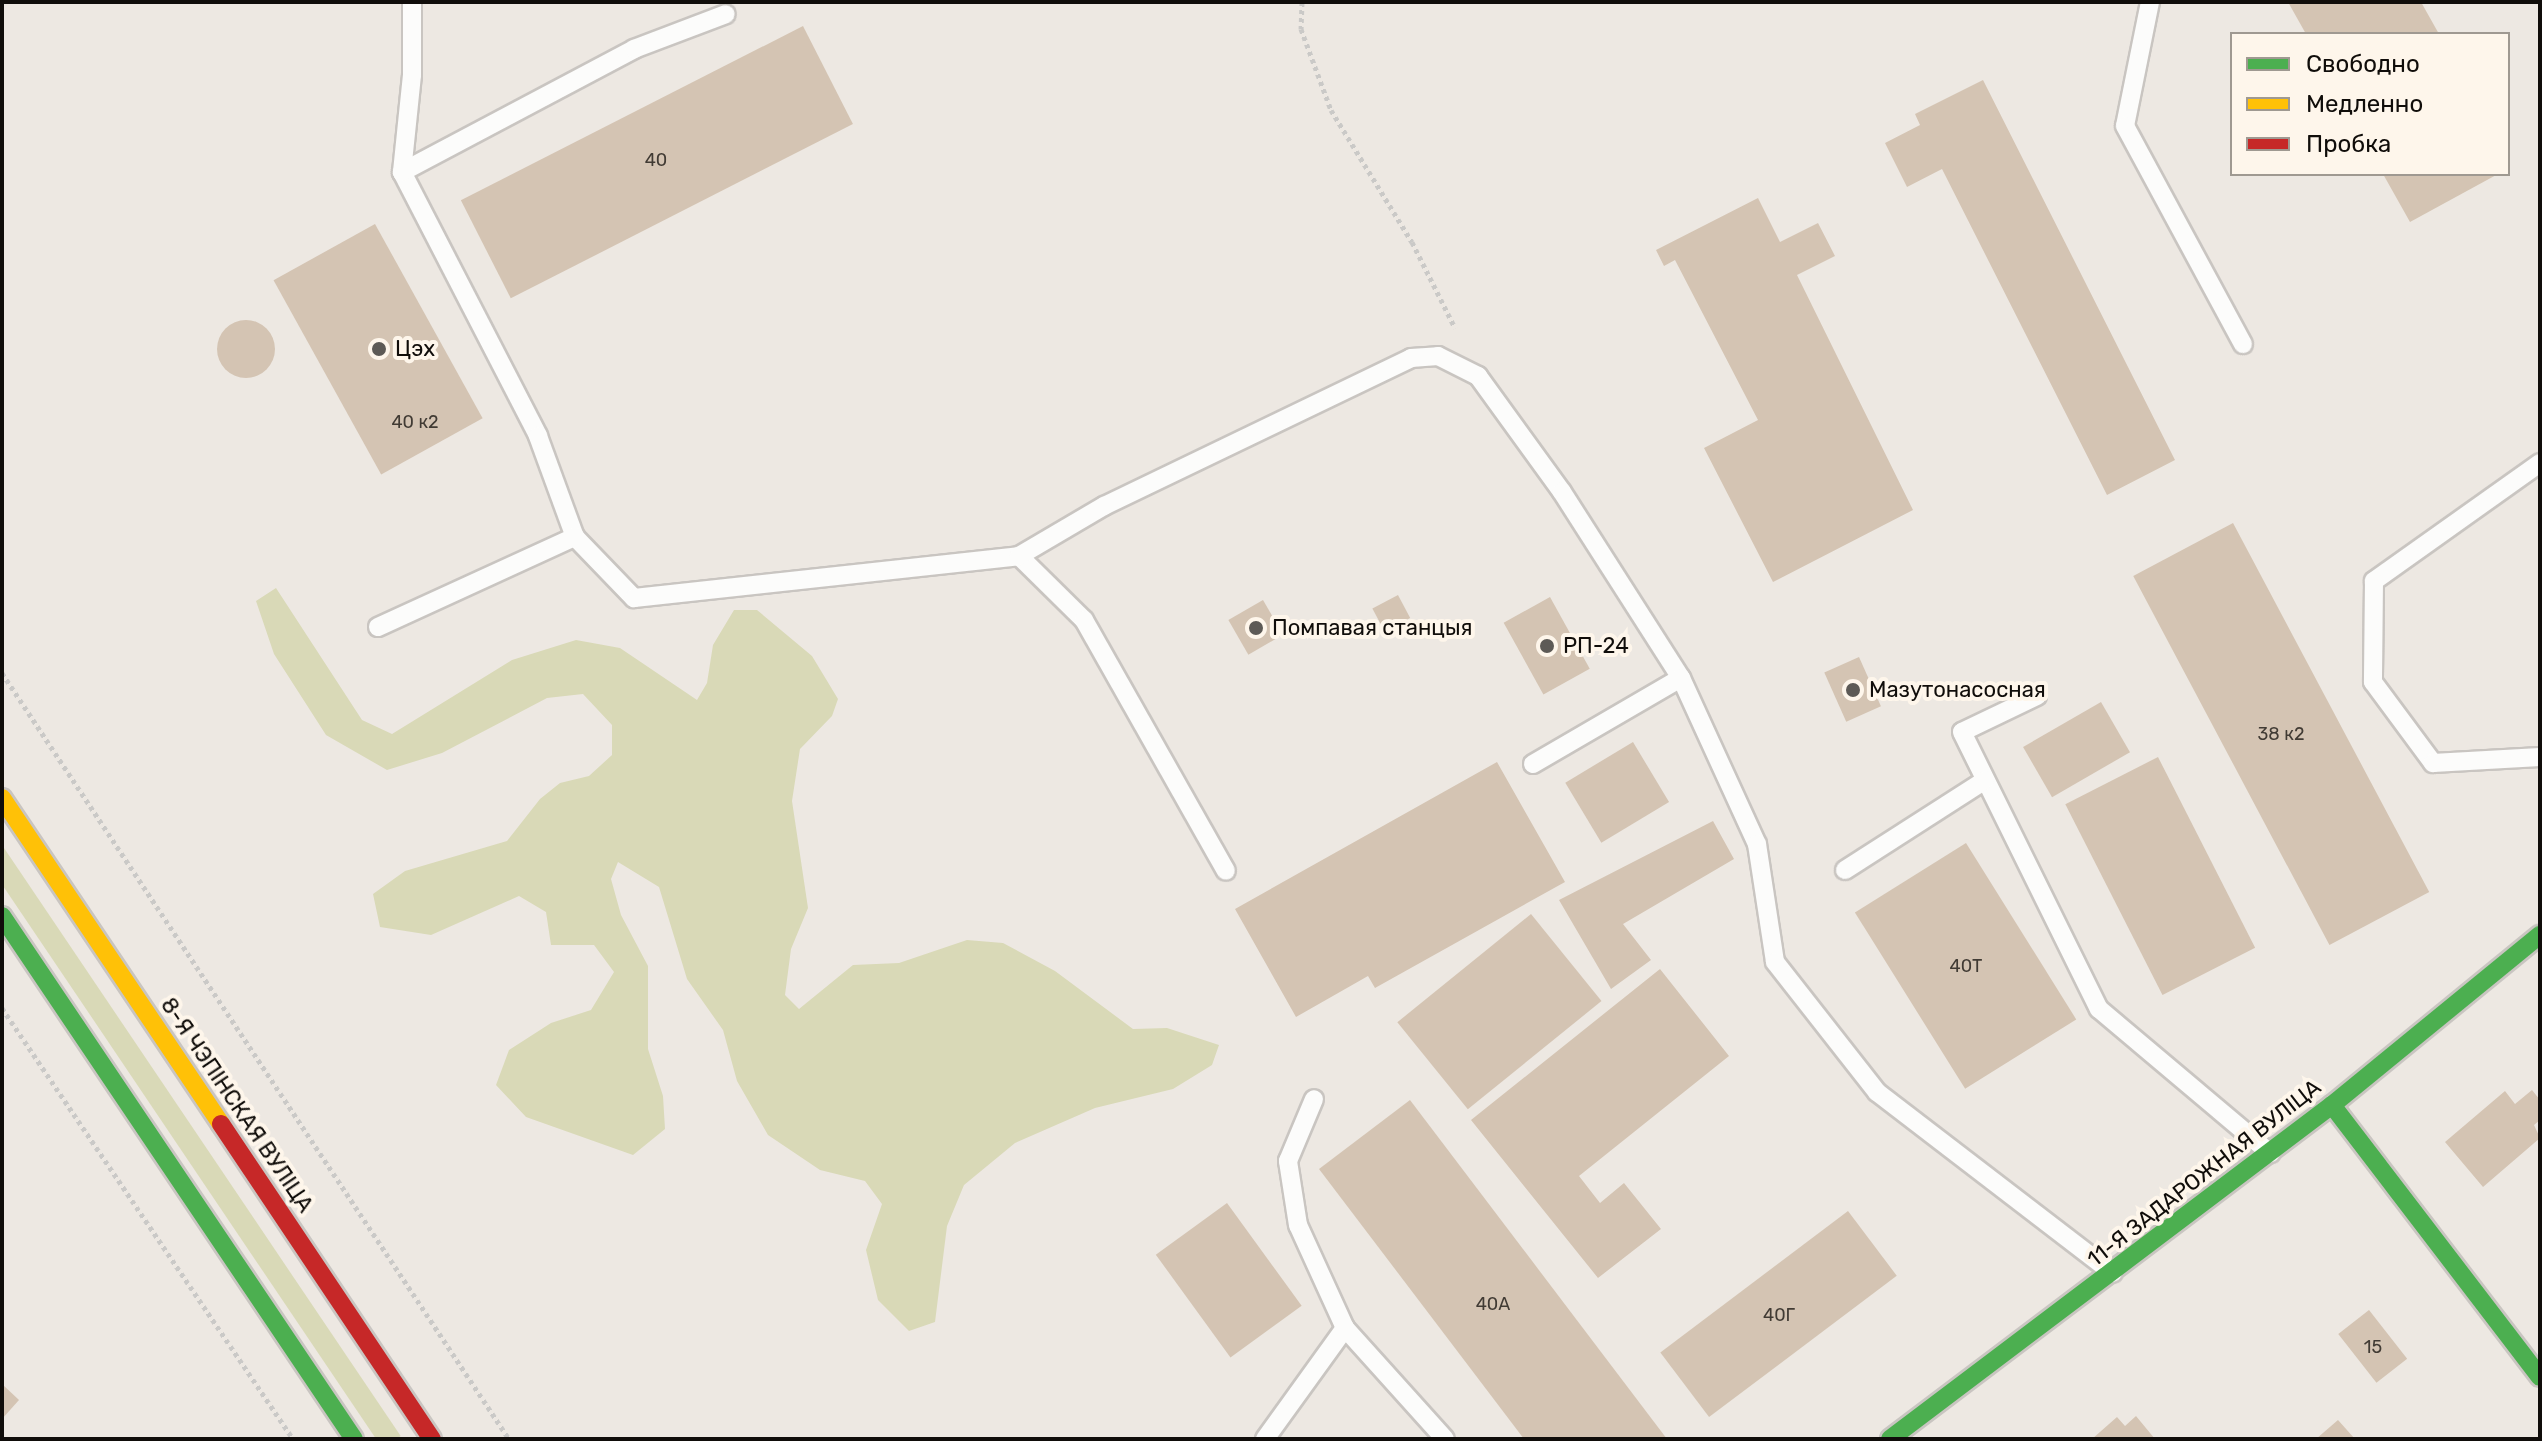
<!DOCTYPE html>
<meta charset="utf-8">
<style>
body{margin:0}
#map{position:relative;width:2542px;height:1441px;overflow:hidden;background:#ede8e2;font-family:Rubik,sans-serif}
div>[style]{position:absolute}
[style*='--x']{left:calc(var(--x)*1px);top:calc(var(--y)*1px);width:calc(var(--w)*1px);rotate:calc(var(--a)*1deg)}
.green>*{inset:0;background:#d9d9b7;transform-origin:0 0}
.building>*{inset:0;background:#d4c4b3;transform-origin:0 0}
.round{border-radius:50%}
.path>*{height:5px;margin-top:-2.5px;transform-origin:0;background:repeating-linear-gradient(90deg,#cac9c7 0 4px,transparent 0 8px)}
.roads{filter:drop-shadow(2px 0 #c9c5c1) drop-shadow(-2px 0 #c9c5c1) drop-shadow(0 2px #c9c5c1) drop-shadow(0 -2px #c9c5c1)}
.lane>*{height:18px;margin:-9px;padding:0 9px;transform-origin:9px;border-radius:9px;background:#fcfcfb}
.fast>*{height:18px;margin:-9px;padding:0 9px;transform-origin:9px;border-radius:9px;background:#4caf50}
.slow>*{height:18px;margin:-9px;padding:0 9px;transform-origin:9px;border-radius:9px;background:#ffc107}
.jam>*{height:18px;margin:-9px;padding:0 9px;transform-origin:9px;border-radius:9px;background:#c62828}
.dots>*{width:22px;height:22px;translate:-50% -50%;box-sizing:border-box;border:4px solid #fef6eb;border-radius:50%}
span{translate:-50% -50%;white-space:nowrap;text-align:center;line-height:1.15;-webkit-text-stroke:8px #fef6eb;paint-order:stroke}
.number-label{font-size:18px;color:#413b34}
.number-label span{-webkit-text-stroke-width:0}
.poi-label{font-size:22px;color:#100d0a}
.left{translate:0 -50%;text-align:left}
.street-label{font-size:22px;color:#100d0a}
.frame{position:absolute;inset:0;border:4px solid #100d0a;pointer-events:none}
.legend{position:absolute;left:2230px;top:32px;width:280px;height:144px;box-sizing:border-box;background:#fef6eb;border:2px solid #9f9991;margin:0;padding:10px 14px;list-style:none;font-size:24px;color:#100d0a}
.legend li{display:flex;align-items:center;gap:16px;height:40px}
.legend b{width:40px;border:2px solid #9f9991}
</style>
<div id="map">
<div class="green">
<div style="clip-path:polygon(276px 588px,362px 720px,392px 734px,512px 660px,576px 640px,620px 648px,697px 700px,707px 683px,713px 645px,734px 610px,757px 610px,812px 656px,838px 699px,832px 716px,800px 749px,792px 801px,808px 908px,791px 949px,785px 995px,799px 1009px,853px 965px,899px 963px,967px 940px,1003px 943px,1055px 971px,1133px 1029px,1167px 1028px,1219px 1045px,1212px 1065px,1173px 1089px,1095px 1108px,1015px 1143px,964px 1185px,947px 1226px,935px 1322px,909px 1331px,878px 1300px,866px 1250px,882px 1204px,865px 1181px,820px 1170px,768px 1135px,737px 1081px,723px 1030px,687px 979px,659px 887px,618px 862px,611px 879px,621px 915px,648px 966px,648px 1049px,663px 1096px,665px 1129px,633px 1155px,526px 1117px,496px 1085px,509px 1050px,551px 1023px,591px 1010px,614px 972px,594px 945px,551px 945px,546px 912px,519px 896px,431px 935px,380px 927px,373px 894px,405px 871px,507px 841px,540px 799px,560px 783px,589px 776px,612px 755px,612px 725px,583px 694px,547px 698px,442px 753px,387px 770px,326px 735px,274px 654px,256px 601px)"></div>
<div style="left:2px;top:845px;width:713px;height:22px;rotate:56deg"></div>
</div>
<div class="building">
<div style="clip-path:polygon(2288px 2px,2421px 2px,2439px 34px,2306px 34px)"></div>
<div style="left:803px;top:26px;width:110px;height:384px;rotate:63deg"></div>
<div style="clip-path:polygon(1983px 80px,2175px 460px,2107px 495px,1942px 169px,1907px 187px,1885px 143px,1920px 125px,1915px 114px)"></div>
<div style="clip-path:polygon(2383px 174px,2498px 174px,2410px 222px)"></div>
<div style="clip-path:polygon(1758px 198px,1780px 242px,1818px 223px,1835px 256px,1797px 275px,1913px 510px,1773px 582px,1704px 448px,1758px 420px,1675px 260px,1664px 266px,1656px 250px)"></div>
<div style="left:375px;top:224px;width:222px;height:116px;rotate:61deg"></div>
<div class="round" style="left:217px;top:320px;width:58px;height:58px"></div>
<div style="left:2233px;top:523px;width:418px;height:113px;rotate:62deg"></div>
<div style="left:1398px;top:595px;width:26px;height:29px;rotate:62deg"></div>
<div style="left:1550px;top:597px;width:82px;height:53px;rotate:61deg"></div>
<div style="left:1263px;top:600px;width:40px;height:40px;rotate:60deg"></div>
<div style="left:1859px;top:657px;width:54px;height:38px;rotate:66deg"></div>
<div style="left:2101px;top:702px;width:58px;height:90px;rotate:60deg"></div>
<div style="left:1633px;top:742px;width:70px;height:79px;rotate:59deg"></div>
<div style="left:2158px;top:757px;width:214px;height:104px;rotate:63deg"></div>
<div style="clip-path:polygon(1497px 762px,1565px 882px,1375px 988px,1368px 976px,1296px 1017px,1235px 909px)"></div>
<div style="clip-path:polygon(1713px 821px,1734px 859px,1623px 924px,1651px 960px,1611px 989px,1559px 900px)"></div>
<div style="left:1966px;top:843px;width:208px;height:131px;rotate:58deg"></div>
<div style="left:1531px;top:914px;width:112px;height:172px;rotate:51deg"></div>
<div style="clip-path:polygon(1660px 969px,1729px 1056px,1579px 1176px,1600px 1203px,1624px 1183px,1661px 1229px,1598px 1278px,1471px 1120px)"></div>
<div style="clip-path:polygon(2532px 1090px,2540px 1100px,2540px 1120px,2534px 1125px,2540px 1138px,2483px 1187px,2445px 1142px,2505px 1091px,2515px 1104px)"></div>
<div style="clip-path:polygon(1410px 1100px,1667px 1439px,1524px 1439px,1319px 1169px)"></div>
<div style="left:1227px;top:1203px;width:127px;height:88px;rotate:54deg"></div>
<div style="left:1848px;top:1211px;width:81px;height:235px;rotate:53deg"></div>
<div style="left:2369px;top:1310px;width:62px;height:39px;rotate:52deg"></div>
<div style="clip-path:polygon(2px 1384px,19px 1400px,2px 1419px)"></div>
<div style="clip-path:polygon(2136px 1416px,2155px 1439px,2092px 1439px,2117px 1417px,2125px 1426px)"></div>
<div style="clip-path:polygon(2338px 1420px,2355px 1439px,2316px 1439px)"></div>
</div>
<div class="path">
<div style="--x:1302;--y:2;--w:27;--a:92"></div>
<div style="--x:1301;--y:29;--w:86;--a:69.7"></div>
<div style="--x:1331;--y:110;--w:155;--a:58.5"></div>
<div style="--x:1412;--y:242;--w:96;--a:63.4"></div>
<div style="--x:2;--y:673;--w:919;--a:56.5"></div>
<div style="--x:2;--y:1008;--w:520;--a:55.97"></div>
</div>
<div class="roads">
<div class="lane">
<div style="--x:412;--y:2;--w:73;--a:90"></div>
<div style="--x:412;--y:75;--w:98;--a:95.9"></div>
<div style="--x:402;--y:172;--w:297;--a:62.7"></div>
<div style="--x:538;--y:436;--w:108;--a:69.9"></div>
<div style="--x:2150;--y:2;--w:126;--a:101.4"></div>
<div style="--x:2125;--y:126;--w:248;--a:61.6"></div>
<div style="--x:402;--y:172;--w:263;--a:-27.9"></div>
<div style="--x:634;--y:49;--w:98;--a:-20.8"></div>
<div style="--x:2540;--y:463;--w:204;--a:144.6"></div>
<div style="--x:2374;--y:581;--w:101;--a:90.6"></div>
<div style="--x:2373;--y:682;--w:101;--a:53.5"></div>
<div style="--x:2433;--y:763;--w:107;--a:-3.2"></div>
<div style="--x:1019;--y:556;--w:91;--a:44.6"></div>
<div style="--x:1084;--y:620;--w:288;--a:60.5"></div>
<div style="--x:378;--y:627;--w:217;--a:-24.6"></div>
<div style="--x:575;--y:537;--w:85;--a:46"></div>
<div style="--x:634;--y:598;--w:387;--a:-6.2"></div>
<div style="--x:1019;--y:556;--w:99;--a:-30.5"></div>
<div style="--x:1104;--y:506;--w:341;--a:-25.7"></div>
<div style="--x:1411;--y:358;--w:27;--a:-4"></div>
<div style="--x:1438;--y:356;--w:45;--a:26.6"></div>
<div style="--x:1478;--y:376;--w:143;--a:54.1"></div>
<div style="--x:1562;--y:492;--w:221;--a:57.4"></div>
<div style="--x:1681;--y:678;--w:183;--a:65.4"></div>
<div style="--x:1757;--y:844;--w:119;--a:81.3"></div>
<div style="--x:1775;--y:962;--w:165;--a:51.9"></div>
<div style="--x:1877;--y:1092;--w:297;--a:37.5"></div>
<div style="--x:2037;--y:696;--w:83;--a:154.4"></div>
<div style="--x:1962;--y:732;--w:309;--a:63.7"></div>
<div style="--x:2099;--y:1009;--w:224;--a:40.1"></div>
<div style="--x:1533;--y:764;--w:171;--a:-30.2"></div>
<div style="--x:1845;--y:870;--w:166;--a:-32.7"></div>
<div style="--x:1345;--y:1328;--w:149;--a:48"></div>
<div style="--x:1265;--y:1439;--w:137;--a:-54.2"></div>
<div style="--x:1345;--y:1328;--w:113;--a:-114.5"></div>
<div style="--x:1298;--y:1225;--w:65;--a:-98.9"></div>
<div style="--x:1288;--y:1161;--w:67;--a:-67.2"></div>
</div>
<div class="fast">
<div style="--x:2;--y:916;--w:630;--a:56.06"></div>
<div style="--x:2332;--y:1105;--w:342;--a:52.6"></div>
<div style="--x:1890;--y:1439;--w:554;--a:-37.08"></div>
<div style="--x:2332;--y:1105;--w:269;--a:-39.3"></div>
</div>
<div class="slow">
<div style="--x:2;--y:798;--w:393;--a:56.1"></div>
</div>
<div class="jam">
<div style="--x:221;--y:1124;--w:379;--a:56.2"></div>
</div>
</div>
<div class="dots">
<div style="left:379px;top:349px;background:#5d5a56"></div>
<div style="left:1256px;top:628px;background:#5d5a56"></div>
<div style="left:1547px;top:646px;background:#5d5a56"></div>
<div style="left:1853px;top:690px;background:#5d5a56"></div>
</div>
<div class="number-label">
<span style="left:656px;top:160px">40</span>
<span style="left:415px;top:422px">40 к2</span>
<span style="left:2281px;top:734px">38 к2</span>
<span style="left:1966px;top:966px">40Т</span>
<span style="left:1493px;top:1304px">40А</span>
<span style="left:1779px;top:1315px">40Г</span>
<span style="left:2373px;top:1347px">15</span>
</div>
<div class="poi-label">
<span class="left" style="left:395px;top:349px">Цэх</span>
<span class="left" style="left:1272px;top:628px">Помпавая станцыя</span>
<span class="left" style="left:1563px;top:646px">РП-24</span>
<span class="left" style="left:1869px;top:690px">Мазутонасосная</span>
</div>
<div class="street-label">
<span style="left:237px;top:1105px;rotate:56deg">8-Я ЧЭПІНСКАЯ ВУЛІЦА</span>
<span style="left:2204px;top:1173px;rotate:-38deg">11-Я ЗАДАРОЖНАЯ ВУЛІЦА</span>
</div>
<div class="frame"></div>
<ul class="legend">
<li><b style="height:10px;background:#4caf50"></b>Свободно</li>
<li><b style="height:10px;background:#ffc107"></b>Медленно</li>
<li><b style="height:10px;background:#c62828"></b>Пробка</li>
</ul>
</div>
